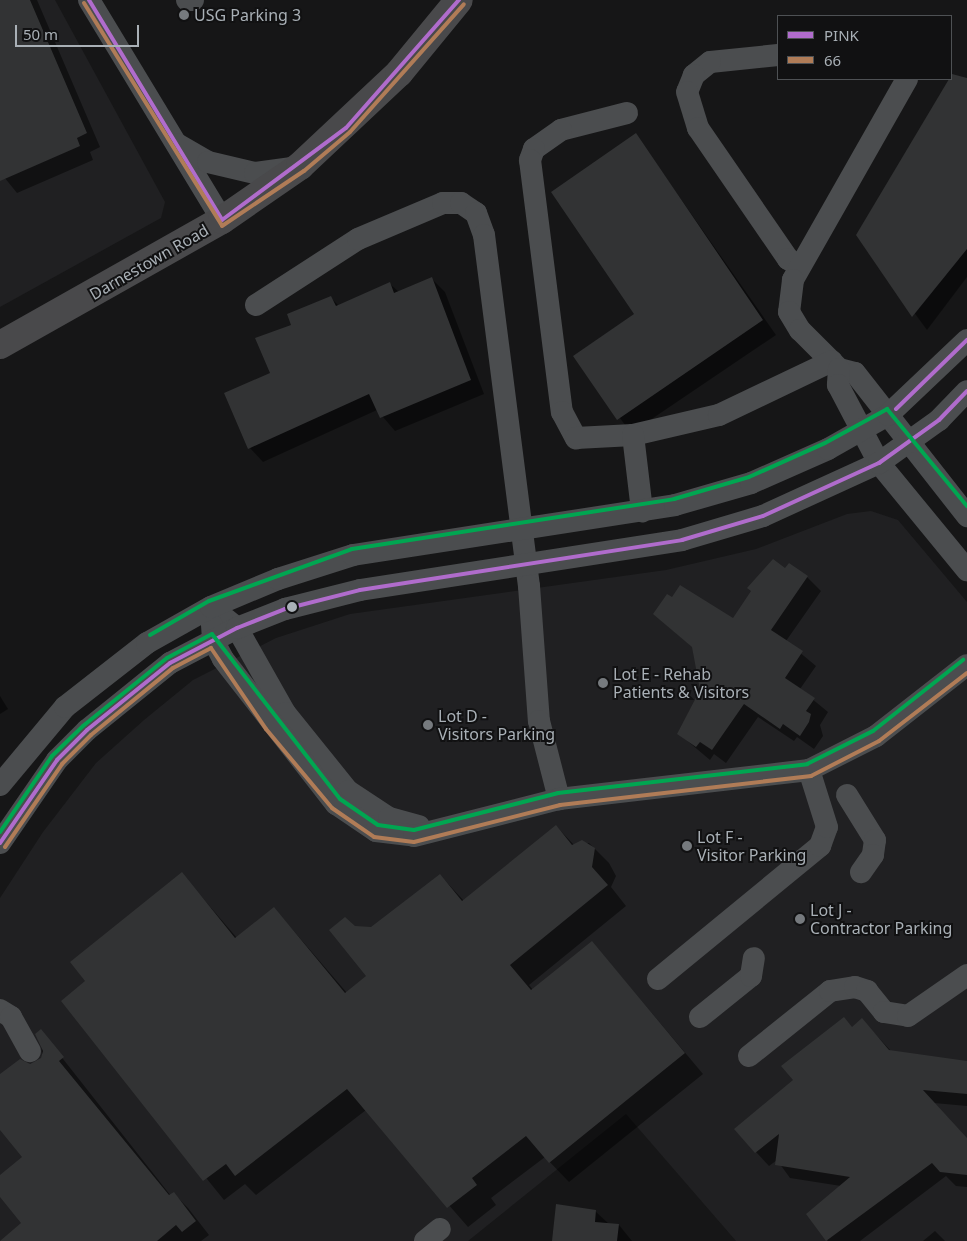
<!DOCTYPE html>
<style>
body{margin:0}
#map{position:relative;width:967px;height:1241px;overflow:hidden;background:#161617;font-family:"Noto Sans",sans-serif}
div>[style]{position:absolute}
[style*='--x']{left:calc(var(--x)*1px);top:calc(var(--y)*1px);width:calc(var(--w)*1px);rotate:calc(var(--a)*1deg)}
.built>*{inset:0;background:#202022}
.shadow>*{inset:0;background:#0007}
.building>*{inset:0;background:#323334}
.minor>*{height:22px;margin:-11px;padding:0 11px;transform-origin:11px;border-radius:11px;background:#4b4d4f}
.major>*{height:28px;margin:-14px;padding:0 14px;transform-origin:14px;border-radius:14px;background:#49494b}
.bus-1>*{height:4px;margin:-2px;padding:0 2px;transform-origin:2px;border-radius:2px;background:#b06ccc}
.bus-2>*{height:4px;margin:-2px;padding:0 2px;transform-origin:2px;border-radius:2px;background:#b07c57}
.bus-3>*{height:4px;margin:-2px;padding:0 2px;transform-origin:2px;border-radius:2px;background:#00a651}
.dots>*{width:14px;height:14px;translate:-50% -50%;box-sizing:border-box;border:2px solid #111112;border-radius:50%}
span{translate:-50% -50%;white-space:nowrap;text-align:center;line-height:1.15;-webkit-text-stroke:4px #111112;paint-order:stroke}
.poi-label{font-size:16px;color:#a9b0b6}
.left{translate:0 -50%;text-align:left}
.street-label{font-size:16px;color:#a9b0b6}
.legend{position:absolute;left:777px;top:15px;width:175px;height:65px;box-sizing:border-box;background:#111112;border:1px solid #4e5154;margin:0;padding:6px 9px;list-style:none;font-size:15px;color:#a9b0b6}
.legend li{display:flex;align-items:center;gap:10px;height:25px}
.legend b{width:25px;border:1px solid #4e5154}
.scale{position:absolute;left:15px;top:25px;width:124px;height:22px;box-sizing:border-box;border:2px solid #a9b0b6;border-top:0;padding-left:6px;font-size:15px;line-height:18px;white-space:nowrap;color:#a9b0b6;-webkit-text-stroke:4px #111112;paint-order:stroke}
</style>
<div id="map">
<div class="built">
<div style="clip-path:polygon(0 0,55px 0,165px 202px,161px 218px,0 307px)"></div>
<div style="clip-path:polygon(871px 511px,898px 520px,967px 602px,967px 1241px,736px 1241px,626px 1114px,468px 1241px,0 1241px,0 898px,43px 832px,96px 763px,144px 720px,193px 680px,276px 638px,350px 614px,666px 570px,756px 549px,847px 514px)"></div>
</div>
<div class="shadow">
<div style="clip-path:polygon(0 0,37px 0,100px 147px,90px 152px,93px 160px,17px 193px,0 172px)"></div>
<div style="clip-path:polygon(967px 79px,967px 277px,927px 330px,857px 235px)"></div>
<div style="clip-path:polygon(636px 135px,776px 335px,631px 433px,574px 356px,635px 314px)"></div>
<div style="clip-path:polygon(432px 279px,445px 292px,484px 394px,395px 431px,377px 410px,263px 462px,250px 448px,271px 374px,293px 325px,330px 297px,339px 306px,390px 284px,399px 292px)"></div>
<div style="clip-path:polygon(785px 569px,807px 577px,821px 591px,786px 641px,816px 666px,800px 689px,828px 712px,820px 725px,823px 736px,814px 749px,797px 737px,794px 741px,758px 717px,726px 763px,714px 754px,710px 760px,678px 733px,701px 690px,694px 648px,669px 627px,673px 599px,734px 619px)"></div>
<div style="clip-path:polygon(0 696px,8px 709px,0 714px)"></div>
<div style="clip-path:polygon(556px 826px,575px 846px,589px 843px,609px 863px,616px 876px,611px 887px,626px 906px,529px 985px,533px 990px,592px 942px,703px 1074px,569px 1182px,545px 1157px,491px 1198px,496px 1205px,468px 1227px,366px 1110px,256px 1195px,245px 1184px,224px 1200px,63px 1001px,87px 982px,182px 874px,237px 938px,274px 908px,347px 993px,368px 977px,354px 928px,372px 928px,440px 875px,464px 901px)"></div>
<div style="clip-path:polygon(862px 1020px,891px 1051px,967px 1062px,967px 1106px,934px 1103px,967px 1139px,967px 1187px,956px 1186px,946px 1176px,860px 1241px,828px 1241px,808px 1215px,841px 1186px,790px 1178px,777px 1160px,769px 1166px,756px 1152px,795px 1080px)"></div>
<div style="clip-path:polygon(41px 1031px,171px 1196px,174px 1194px,188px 1208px,209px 1235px,201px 1241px,2px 1241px,23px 1223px,0 1195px,0 1176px,24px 1157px,0 1128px,0 1076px,42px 1059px)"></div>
<div style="clip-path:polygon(595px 1211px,609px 1224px,619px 1225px,632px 1241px,553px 1241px)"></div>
<div style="clip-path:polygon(935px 1231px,945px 1241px,923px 1241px)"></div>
</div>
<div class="building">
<div style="clip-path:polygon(0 0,30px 0,87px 133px,77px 138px,80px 146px,0 181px)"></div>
<div style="clip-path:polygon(952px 74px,967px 78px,967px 249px,912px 317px,856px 235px)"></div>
<div style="clip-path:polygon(636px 133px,763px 320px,617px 420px,573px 356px,634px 314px,551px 192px)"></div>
<div style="clip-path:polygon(432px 277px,471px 380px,380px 418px,369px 394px,248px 449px,224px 393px,270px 373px,255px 338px,291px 325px,287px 314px,331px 296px,336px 306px,390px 282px,394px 293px)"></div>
<div style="clip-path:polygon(773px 559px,785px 568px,789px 563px,808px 576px,771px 630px,803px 651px,785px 678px,815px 698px,806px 711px,811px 714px,809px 722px,800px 736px,783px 724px,780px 729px,744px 704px,712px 750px,700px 742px,696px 747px,677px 734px,700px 690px,692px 647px,653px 614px,667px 594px,672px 597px,680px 585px,733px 618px,751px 591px,747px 588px)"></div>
<div style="clip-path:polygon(556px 825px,572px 845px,582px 840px,595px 848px,592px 867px,608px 885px,510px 965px,531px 990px,592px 941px,685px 1053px,549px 1163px,526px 1136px,472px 1178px,477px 1185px,447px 1208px,347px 1089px,235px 1176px,226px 1164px,203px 1181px,61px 1001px,85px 981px,70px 962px,182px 872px,235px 938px,274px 907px,345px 993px,366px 976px,329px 930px,345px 917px,355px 926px,371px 927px,440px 874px,462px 901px)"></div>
<div style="clip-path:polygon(844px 1017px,852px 1027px,862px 1018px,889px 1050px,967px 1061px,967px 1094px,923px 1090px,967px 1138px,967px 1175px,940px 1172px,932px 1163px,826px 1241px,806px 1214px,850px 1177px,775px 1165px,779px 1134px,755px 1153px,734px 1129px,793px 1080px,781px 1066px)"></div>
<div style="clip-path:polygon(41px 1029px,64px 1057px,59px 1061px,169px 1195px,174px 1192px,196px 1221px,182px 1232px,176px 1225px,157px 1241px,0 1241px,21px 1223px,0 1197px,0 1175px,22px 1157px,0 1130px,0 1074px,20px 1059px,30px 1064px,41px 1058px,43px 1051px,35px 1034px)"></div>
<div style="clip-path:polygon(556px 1204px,596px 1210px,595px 1222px,619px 1224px,617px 1241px,552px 1241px)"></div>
</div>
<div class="minor">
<div style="--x:89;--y:0;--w:257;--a:58.8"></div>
<div style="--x:187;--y:0;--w:6;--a:0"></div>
<div style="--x:778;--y:55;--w:68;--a:174.1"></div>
<div style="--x:710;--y:62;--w:21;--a:141"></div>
<div style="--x:694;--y:75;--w:18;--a:112"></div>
<div style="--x:687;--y:92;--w:38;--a:73"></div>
<div style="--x:698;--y:128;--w:159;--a:55.5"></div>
<div style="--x:788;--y:259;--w:14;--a:30"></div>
<div style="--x:907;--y:79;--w:231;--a:119.6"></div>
<div style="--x:793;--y:280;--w:32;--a:97"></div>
<div style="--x:789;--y:312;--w:21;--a:59"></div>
<div style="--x:800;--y:330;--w:55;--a:45"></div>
<div style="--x:839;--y:369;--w:16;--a:14"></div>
<div style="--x:855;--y:373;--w:182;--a:51.9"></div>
<div style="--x:627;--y:113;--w:68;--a:165.6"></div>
<div style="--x:561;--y:130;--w:33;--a:145"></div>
<div style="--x:534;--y:149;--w:12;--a:110"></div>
<div style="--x:530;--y:160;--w:254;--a:82.8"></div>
<div style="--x:562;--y:412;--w:30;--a:62"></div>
<div style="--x:576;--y:438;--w:57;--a:-3"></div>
<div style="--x:633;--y:435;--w:88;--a:-13.1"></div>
<div style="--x:719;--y:415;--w:125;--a:-25.5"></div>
<div style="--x:177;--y:144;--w:36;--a:30"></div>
<div style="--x:208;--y:162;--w:48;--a:13.2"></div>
<div style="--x:255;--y:173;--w:43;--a:-7.9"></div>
<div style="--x:256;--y:305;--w:121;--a:-32.9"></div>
<div style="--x:358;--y:239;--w:92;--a:-23"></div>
<div style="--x:443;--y:203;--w:18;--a:0"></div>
<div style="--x:461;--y:203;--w:18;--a:34"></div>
<div style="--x:476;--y:213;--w:23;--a:70"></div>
<div style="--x:484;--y:235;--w:354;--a:82.7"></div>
<div style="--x:529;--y:586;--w:135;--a:85.8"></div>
<div style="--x:539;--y:721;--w:81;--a:75.6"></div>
<div style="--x:839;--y:369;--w:16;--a:94"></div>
<div style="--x:838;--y:385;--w:88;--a:62.3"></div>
<div style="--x:879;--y:463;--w:139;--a:50.6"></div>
<div style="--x:633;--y:435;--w:77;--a:83.2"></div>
<div style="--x:226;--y:619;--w:14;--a:39"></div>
<div style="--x:237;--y:628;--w:98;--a:60.5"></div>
<div style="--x:285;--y:713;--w:100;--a:51.1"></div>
<div style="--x:348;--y:791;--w:49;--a:33.4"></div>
<div style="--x:389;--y:818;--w:31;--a:15"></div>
<div style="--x:212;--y:625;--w:15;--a:86"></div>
<div style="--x:213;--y:640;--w:21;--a:62"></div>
<div style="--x:223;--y:659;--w:184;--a:52.1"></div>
<div style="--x:336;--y:804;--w:48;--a:34"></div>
<div style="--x:376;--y:831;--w:38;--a:7"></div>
<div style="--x:414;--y:836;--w:150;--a:-14.3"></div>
<div style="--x:559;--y:799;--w:252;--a:-6.6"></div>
<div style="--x:809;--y:770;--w:75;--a:-26.9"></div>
<div style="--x:876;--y:736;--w:115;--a:-38"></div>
<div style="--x:0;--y:785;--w:102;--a:-50.2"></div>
<div style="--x:65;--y:707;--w:104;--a:-38"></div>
<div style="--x:147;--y:643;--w:73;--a:-29.4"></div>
<div style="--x:211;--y:607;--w:73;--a:-22.7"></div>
<div style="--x:278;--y:579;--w:79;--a:-17.7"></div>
<div style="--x:353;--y:555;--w:326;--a:-8.8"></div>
<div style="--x:675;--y:505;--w:79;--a:-16.1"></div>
<div style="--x:751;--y:483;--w:84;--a:-23.8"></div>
<div style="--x:828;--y:449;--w:69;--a:-29.5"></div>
<div style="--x:888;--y:415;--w:109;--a:-43.5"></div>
<div style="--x:847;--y:795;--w:53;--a:58.1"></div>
<div style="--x:875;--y:840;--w:15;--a:98"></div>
<div style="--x:873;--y:855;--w:21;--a:125"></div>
<div style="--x:0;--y:843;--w:101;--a:-55.5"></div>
<div style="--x:57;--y:760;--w:42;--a:-45"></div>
<div style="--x:87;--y:730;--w:107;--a:-38.9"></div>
<div style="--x:170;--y:663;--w:76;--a:-27.6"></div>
<div style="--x:237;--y:628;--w:52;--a:-21.6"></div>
<div style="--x:285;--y:609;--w:77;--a:-14.2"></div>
<div style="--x:360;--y:590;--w:326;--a:-8.8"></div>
<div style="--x:682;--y:540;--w:84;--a:-16.5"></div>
<div style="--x:763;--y:516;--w:128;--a:-24.6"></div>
<div style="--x:879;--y:463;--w:74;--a:-35.6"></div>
<div style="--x:939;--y:420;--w:40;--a:-46"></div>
<div style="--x:658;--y:979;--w:210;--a:-39.4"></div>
<div style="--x:820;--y:846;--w:20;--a:-70"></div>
<div style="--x:827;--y:827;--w:60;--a:-107.5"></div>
<div style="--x:0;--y:1010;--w:13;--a:32"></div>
<div style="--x:11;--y:1017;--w:39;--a:61"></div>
<div style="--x:700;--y:1017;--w:65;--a:-38.8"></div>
<div style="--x:751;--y:976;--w:18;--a:-81"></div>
<div style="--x:749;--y:1056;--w:104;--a:-38.7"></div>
<div style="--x:830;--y:991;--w:25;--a:-9"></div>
<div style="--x:855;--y:987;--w:13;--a:18"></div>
<div style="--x:867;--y:991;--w:27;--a:51"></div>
<div style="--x:884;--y:1012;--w:24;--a:9"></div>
<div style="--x:908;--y:1016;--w:72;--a:-34.8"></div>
<div style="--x:425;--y:1241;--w:19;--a:-39"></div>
</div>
<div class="major">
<div style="--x:0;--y:345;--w:255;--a:-29.4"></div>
<div style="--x:222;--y:220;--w:95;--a:-34.7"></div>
<div style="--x:300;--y:166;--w:136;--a:-43.2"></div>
<div style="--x:399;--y:73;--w:94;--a:-50.6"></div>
</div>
<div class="bus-1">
<div style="--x:89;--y:0;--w:257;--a:58.8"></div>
<div style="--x:222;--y:220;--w:154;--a:-36.6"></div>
<div style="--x:346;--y:128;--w:171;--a:-48.6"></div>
<div style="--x:896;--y:409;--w:99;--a:-44.2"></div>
<div style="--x:0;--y:843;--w:101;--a:-55.5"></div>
<div style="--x:57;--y:760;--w:42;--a:-45"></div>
<div style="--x:87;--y:730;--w:107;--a:-38.9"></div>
<div style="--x:170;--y:663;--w:76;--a:-27.6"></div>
<div style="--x:237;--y:628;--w:52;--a:-21.6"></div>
<div style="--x:285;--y:609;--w:77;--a:-14.2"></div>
<div style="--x:360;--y:590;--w:326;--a:-8.8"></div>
<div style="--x:682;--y:540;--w:84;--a:-16.5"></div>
<div style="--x:763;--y:516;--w:128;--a:-24.6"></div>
<div style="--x:879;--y:463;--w:74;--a:-35.6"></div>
<div style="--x:939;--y:420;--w:40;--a:-46"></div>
</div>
<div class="bus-2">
<div style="--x:84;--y:3;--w:262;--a:58.2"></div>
<div style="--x:222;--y:226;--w:99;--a:-33.9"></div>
<div style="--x:304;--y:171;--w:60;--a:-40.3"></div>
<div style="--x:350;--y:132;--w:171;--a:-48.3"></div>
<div style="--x:5;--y:847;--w:101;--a:-55.5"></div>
<div style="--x:62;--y:764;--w:41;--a:-45"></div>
<div style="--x:91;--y:735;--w:106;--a:-39.3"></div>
<div style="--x:173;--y:668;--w:43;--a:-27.8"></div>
<div style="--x:211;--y:648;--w:98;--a:55.8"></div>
<div style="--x:266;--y:729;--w:103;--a:50.1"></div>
<div style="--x:332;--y:808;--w:51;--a:34.6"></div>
<div style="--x:374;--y:837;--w:40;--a:7.1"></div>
<div style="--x:414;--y:842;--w:151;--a:-14.2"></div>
<div style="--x:560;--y:805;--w:253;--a:-6.6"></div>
<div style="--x:811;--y:776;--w:76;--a:-27.2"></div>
<div style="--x:879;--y:741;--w:111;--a:-37.7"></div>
</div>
<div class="bus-3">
<div style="--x:150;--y:635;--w:68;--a:-30"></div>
<div style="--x:209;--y:601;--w:152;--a:-20"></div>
<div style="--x:352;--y:549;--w:326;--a:-8.8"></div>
<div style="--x:674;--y:499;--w:78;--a:-16.3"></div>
<div style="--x:749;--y:477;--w:83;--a:-24.1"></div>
<div style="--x:825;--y:443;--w:71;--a:-28.7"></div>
<div style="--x:887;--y:409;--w:126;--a:50.5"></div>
<div style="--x:0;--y:832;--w:92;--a:-55.6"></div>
<div style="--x:52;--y:756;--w:43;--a:-44.1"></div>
<div style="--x:83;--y:726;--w:108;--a:-39"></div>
<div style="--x:167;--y:658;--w:51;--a:-28.1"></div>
<div style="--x:212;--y:634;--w:209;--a:52.2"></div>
<div style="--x:340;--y:799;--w:46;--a:34.4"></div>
<div style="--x:378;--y:825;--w:36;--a:8"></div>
<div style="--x:414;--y:830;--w:149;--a:-14.4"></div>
<div style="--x:558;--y:793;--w:251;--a:-6.6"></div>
<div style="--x:807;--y:764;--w:74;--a:-26.6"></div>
<div style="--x:873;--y:731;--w:115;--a:-38.3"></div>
</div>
<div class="dots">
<div style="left:184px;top:15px;background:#767a7e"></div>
<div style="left:292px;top:607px;background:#a9b0b6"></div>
<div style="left:603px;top:683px;background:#767a7e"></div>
<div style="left:428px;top:725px;background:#767a7e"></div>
<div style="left:687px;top:846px;background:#767a7e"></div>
<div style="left:800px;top:919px;background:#767a7e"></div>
</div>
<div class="poi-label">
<span class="left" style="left:194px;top:15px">USG Parking 3</span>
<span class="left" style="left:613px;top:683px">Lot E - Rehab<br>Patients &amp; Visitors</span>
<span class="left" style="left:438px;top:725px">Lot D -<br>Visitors Parking</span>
<span class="left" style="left:697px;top:846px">Lot F -<br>Visitor Parking</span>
<span class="left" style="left:810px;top:919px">Lot J -<br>Contractor Parking</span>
</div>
<div class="street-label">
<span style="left:149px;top:262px;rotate:-30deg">Darnestown Road</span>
</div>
<ul class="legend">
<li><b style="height:6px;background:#b06ccc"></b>PINK</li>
<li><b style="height:6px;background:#b07c57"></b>66</li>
</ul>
<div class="scale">50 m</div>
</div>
